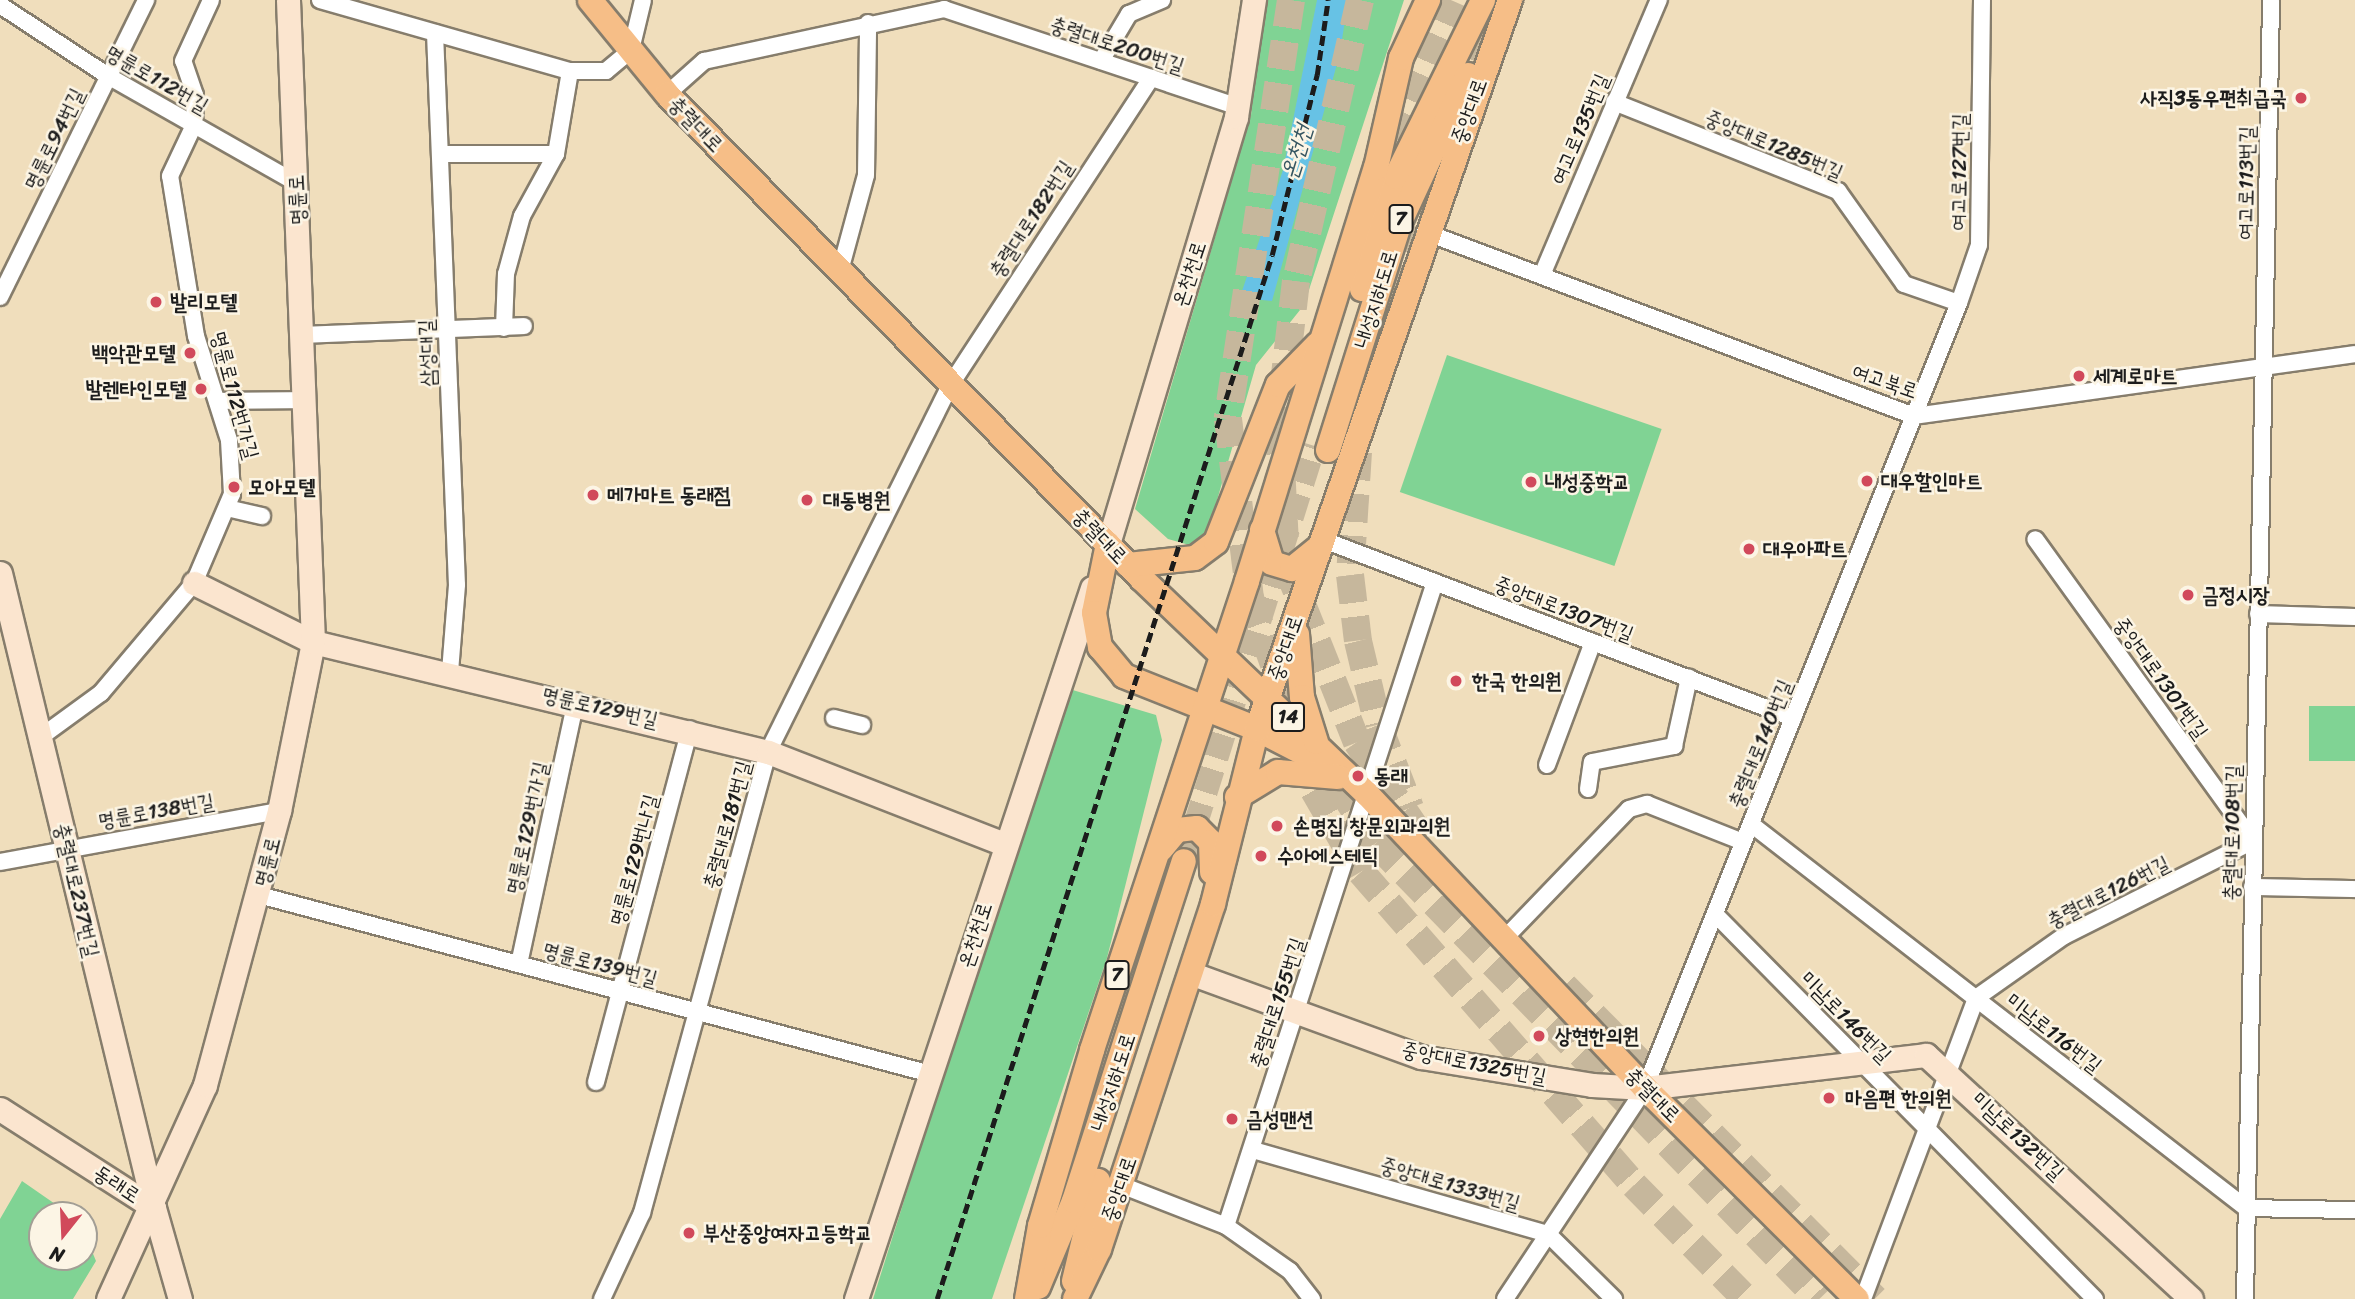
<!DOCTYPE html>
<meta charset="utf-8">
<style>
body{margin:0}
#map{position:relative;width:2355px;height:1299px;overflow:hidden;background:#f0debc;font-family:Sriracha,"Poor Story",sans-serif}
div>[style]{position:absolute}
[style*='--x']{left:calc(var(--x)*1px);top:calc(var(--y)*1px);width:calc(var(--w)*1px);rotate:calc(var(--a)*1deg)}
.green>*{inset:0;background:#80d394;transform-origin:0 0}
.water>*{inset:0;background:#67c2e5}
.primary-tunnel>*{height:24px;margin-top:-12px;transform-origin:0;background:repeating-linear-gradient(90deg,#c6b79c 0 24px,transparent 0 36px)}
.highway-tunnel>*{height:28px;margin-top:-14px;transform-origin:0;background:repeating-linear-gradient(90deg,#c6b79c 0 28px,transparent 0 42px)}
.roads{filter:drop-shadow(2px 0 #867d6c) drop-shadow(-2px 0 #867d6c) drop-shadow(0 2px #867d6c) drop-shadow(0 -2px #867d6c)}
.street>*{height:16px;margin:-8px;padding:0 8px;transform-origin:8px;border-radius:8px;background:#fff}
.secondary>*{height:23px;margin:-11.5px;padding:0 11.5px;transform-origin:11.5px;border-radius:11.5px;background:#fbe5cf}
.primary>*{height:24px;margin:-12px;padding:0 12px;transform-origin:12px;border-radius:12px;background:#f6be87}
.rail>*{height:4.5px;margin-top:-2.25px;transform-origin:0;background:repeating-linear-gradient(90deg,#1c1c1c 0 10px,transparent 0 15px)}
.dots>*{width:19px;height:19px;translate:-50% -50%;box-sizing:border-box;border:4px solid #fcf5e5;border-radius:50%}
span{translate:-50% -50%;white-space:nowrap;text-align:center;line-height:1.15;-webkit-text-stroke:5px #fcf5e5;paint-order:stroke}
.shield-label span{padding:2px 5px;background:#fcf5e5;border:2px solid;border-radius:5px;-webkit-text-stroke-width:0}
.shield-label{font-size:19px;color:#1c1c1c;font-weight:700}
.street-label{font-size:21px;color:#1c1c1c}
.poi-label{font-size:21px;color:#1c1c1c;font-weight:700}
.right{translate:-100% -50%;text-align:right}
.left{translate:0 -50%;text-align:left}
.water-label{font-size:23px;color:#365662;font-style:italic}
.north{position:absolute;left:28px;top:1201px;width:70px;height:70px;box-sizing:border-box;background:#fcf5e5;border:2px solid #a29e95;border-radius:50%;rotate:198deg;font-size:19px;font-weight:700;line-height:28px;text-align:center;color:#1c1c1c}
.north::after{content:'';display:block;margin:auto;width:24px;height:32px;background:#d1495b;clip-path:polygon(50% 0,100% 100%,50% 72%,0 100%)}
</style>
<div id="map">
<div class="green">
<div style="clip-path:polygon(1263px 0,1404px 0,1304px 305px,1256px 365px,1207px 535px,1193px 546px,1168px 539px,1135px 509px,1251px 115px)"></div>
<div style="left:1447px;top:355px;width:227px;height:145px;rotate:19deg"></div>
<div style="clip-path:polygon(1066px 688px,1156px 715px,1162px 740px,1107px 958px,992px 1299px,873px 1299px)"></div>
<div style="left:2309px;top:706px;width:46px;height:55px"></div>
<div style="clip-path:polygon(22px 1181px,71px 1215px,42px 1215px,42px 1257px,84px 1257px,84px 1232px,96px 1261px,73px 1299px,0 1299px,0 1219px)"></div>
</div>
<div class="water">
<div style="clip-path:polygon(1317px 0,1348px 0,1340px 53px,1272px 301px,1252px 299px,1241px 294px,1283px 170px)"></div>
</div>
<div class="primary-tunnel">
<div style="--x:1184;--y:861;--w:435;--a:-72.6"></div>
</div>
<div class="highway-tunnel">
<div style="--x:1291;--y:0;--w:424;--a:98.6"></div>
<div style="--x:1228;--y:419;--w:180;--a:83"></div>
<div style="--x:1250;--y:598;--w:123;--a:70.1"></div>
<div style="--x:1292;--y:714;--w:154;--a:56.9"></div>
<div style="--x:1376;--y:843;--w:636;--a:45.83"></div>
<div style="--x:1360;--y:0;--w:288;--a:102.8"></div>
<div style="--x:1296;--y:281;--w:146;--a:96.7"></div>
<div style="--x:1279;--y:426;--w:138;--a:87.1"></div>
<div style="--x:1286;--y:564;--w:192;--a:68.3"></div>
<div style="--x:1357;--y:742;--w:122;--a:55.7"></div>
<div style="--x:1459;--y:100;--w:92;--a:-67.6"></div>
<div style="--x:1392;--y:138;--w:150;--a:-66.5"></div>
<div style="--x:1383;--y:333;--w:183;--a:-72.6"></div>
<div style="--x:1358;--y:452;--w:123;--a:93.7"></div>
<div style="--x:1350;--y:575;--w:66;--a:83.1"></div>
<div style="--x:1358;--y:641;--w:86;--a:76.6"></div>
<div style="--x:1378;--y:725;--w:89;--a:68.9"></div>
<div style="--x:1293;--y:754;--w:136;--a:60"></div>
<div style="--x:1361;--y:872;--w:415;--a:48.9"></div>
<div style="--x:1634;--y:1185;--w:160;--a:45.5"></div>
<div style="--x:1564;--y:986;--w:441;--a:45.2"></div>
</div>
<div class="roads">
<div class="street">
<div style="--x:320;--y:0;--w:260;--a:15.9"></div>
<div style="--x:570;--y:71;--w:36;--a:0"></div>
<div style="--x:606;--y:71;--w:33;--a:-40"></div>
<div style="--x:631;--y:50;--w:51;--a:-76.5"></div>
<div style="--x:0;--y:5;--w:129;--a:33.3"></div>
<div style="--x:108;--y:76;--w:216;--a:29.6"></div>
<div style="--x:435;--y:33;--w:552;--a:87.72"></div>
<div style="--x:457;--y:585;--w:87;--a:94.6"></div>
<div style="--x:1101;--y:61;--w:55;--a:-59.2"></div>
<div style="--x:1129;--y:14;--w:36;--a:-23"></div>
<div style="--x:667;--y:94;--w:50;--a:-41.7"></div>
<div style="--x:704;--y:61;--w:246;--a:-12.2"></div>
<div style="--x:944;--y:9;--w:311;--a:18.4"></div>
<div style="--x:1614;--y:102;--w:241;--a:21.7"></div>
<div style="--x:1838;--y:191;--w:114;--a:54.6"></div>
<div style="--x:1904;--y:284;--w:58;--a:19.1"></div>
<div style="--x:440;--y:154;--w:116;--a:0"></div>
<div style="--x:1425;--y:232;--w:522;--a:20.62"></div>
<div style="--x:1914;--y:416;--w:445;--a:-8"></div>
<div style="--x:840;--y:271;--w:99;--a:-74.8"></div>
<div style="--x:866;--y:175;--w:152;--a:-89.2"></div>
<div style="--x:1542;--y:275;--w:299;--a:-67"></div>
<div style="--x:0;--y:297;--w:331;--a:-63.8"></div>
<div style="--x:504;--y:328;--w:54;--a:-87.9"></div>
<div style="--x:506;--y:274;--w:60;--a:-74.6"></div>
<div style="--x:522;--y:216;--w:71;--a:-61.3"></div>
<div style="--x:556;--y:154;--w:84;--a:-80.4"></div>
<div style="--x:303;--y:335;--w:221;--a:-2.3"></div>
<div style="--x:217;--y:401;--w:89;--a:-0.6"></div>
<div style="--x:227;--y:508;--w:36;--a:13"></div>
<div style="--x:1321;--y:539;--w:505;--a:20.77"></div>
<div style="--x:2258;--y:614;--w:97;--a:1.8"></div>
<div style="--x:834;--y:718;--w:29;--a:14"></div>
<div style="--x:42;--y:736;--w:73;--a:-36.1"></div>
<div style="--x:101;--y:693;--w:144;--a:-49.8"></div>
<div style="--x:194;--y:583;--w:97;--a:-66.9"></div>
<div style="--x:232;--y:494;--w:54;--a:-93.2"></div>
<div style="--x:229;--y:440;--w:109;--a:-107.6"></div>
<div style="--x:196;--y:336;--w:162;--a:-99.2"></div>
<div style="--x:170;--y:176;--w:56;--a:-64.8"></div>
<div style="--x:194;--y:125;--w:30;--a:-88"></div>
<div style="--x:195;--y:95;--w:36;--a:-109"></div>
<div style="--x:183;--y:61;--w:67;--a:-65.3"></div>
<div style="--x:1547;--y:765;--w:131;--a:-69.5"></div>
<div style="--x:1588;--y:789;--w:27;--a:-82"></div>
<div style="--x:1592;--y:762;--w:84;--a:-11"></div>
<div style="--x:1674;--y:746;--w:70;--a:-77.6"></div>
<div style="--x:1751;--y:824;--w:626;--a:37.8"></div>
<div style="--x:2246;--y:1208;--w:109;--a:1.1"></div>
<div style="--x:0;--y:862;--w:284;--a:-10.4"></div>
<div style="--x:2252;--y:887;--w:103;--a:1.1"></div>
<div style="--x:259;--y:895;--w:695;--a:14.92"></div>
<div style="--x:1715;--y:914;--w:541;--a:45.37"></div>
<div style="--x:1504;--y:939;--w:180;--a:-46.1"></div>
<div style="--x:1629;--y:809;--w:19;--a:-16"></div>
<div style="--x:1647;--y:804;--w:103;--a:21.6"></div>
<div style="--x:519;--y:964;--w:269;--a:-77.8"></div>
<div style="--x:596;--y:1082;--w:365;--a:-75.1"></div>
<div style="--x:1253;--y:1150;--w:307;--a:15.9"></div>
<div style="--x:1548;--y:1234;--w:93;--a:44.6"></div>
<div style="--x:1121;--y:1185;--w:113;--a:21.3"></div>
<div style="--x:1226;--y:1226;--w:78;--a:35.1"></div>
<div style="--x:1290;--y:1271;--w:36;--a:52"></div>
<div style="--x:1226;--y:1226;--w:677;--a:-72.02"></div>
<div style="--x:602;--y:1299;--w:95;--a:-65.1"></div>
<div style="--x:642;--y:1213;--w:478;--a:-74.7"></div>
<div style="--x:768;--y:752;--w:411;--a:-63.6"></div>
<div style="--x:951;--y:384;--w:366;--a:-56.8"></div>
<div style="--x:1505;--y:1299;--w:253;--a:-56.4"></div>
<div style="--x:1645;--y:1088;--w:845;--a:-68.2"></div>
<div style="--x:1959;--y:303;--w:61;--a:-71"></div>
<div style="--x:1979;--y:245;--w:245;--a:-89.3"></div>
<div style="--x:1863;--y:1299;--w:322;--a:-69.4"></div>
<div style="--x:1976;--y:998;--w:108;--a:-35.2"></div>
<div style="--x:2064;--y:936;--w:212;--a:-26.7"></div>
<div style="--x:2253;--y:841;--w:372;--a:-125.8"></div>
<div style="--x:2245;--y:1299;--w:1299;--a:-88.85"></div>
</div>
<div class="secondary">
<div style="--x:1108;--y:544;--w:446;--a:-73.3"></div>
<div style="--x:1236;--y:117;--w:118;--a:-81.3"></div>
<div style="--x:0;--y:573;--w:653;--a:76.37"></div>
<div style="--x:194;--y:583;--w:133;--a:26.4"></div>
<div style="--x:313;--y:642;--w:468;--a:13.6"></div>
<div style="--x:768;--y:752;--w:253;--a:21.3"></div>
<div style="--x:1190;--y:973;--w:246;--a:20"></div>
<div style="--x:1421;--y:1057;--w:173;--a:9.3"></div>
<div style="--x:1592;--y:1085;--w:53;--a:3.2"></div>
<div style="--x:1645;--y:1088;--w:283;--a:-6.7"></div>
<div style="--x:1926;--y:1055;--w:360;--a:42.6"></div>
<div style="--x:0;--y:1109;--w:183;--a:32.7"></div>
<div style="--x:154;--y:1208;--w:95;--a:74.1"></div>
<div style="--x:108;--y:1299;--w:235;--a:-65.6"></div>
<div style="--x:205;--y:1085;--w:284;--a:-74.9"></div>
<div style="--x:279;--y:811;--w:172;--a:-78.6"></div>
<div style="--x:313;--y:642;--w:642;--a:-92.23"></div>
<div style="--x:856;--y:1299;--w:749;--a:-71.64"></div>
</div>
<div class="primary">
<div style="--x:590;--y:0;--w:122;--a:50.7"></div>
<div style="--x:667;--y:94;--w:677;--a:45.6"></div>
<div style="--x:1141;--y:578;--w:313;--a:43.7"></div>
<div style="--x:1367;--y:794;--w:405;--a:46.6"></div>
<div style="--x:1645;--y:1088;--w:299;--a:44.9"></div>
<div style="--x:1362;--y:289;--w:117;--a:-73.1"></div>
<div style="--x:1396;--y:177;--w:197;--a:-63.8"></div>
<div style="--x:1328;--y:450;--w:239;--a:-72.5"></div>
<div style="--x:1400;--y:222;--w:162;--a:-65.2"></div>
<div style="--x:1262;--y:530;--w:34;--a:73"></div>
<div style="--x:1272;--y:563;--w:21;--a:17"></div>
<div style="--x:1292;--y:569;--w:33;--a:-39"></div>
<div style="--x:1108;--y:544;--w:70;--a:101.5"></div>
<div style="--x:1094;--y:613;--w:35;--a:80"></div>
<div style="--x:1100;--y:647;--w:38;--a:50"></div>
<div style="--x:1124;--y:676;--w:143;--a:21.7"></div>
<div style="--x:1257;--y:729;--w:72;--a:27.3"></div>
<div style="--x:1128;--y:565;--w:67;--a:-6"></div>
<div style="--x:1195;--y:558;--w:26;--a:-37"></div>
<div style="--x:1216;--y:542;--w:169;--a:-68.5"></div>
<div style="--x:1278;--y:385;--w:57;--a:-45.7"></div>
<div style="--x:1297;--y:634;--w:63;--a:85.5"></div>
<div style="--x:1302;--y:697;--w:47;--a:72.7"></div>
<div style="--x:1237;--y:797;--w:48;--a:-31.4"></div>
<div style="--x:1278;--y:772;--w:60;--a:4.8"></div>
<div style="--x:1161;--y:849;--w:25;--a:-50"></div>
<div style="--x:1177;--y:830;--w:20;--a:-6"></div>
<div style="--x:1197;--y:828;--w:20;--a:45"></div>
<div style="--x:1211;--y:842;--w:30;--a:88"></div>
<div style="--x:1074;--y:1281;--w:103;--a:-76.5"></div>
<div style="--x:1038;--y:1287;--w:93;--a:-67.3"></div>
<div style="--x:1074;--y:1201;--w:357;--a:-72.1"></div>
<div style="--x:1027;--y:1299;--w:74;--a:-79.9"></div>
<div style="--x:1040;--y:1226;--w:184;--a:-73.5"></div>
<div style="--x:1092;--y:1050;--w:494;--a:-71.7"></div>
<div style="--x:1247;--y:581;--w:433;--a:-72.7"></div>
<div style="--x:1376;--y:168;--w:113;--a:-77.2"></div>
<div style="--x:1401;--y:58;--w:64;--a:-65"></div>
<div style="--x:1075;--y:1299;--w:55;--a:-64.4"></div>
<div style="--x:1099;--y:1249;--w:363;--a:-71.7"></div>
<div style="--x:1213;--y:904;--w:180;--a:-75.9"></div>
<div style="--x:1257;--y:729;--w:772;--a:-70.86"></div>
</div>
</div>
<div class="rail">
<div style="--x:937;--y:1299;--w:1096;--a:-72.21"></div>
<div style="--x:1272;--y:255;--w:186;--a:-76"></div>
<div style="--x:1317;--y:75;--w:76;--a:-81.7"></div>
</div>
<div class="dots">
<div style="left:2301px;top:98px;background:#d1495b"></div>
<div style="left:156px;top:302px;background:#d1495b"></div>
<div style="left:190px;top:353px;background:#d1495b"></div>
<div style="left:2079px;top:376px;background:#d1495b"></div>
<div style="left:201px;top:389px;background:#d1495b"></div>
<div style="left:1867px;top:481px;background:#d1495b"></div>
<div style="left:1531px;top:482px;background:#d1495b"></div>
<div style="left:234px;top:487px;background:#d1495b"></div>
<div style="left:593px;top:495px;background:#d1495b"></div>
<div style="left:807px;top:500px;background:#d1495b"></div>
<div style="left:1749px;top:549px;background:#d1495b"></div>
<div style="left:2188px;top:595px;background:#d1495b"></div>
<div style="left:1456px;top:681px;background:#d1495b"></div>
<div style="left:1358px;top:776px;background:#d1495b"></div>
<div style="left:1277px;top:826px;background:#d1495b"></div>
<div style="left:1261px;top:856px;background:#d1495b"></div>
<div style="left:1539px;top:1036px;background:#d1495b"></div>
<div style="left:1829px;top:1098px;background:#d1495b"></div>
<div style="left:1232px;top:1119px;background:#d1495b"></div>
<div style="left:689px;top:1233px;background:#d1495b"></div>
</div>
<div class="shield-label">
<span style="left:1401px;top:219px">7</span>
<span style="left:1288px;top:717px">14</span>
<span style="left:1117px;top:975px">7</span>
</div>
<div class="street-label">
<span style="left:1117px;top:45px;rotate:18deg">충렬대로200번길</span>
<span style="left:157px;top:79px;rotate:30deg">명륜로112번길</span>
<span style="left:1469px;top:111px;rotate:-70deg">중앙대로</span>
<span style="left:696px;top:124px;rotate:46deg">충렬대로</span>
<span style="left:1580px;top:129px;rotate:-67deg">여고로135번길</span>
<span style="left:54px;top:139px;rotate:-64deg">명륜로94번길</span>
<span style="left:1774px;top:145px;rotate:23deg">중앙대로1285번길</span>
<span style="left:1959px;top:172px;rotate:-89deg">여고로127번길</span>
<span style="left:2246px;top:183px;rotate:-89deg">여고로113번길</span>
<span style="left:297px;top:200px;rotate:-93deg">명륜로</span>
<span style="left:1031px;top:219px;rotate:-57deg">충렬대로182번길</span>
<span style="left:1189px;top:274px;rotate:-72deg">온천천로</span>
<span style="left:1376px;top:299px;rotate:-73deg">내성지하도로</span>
<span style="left:427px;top:353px;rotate:-92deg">삼성대길</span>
<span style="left:1885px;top:381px;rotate:19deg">여고북로</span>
<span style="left:235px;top:395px;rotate:75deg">명륜로112번가길</span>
<span style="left:1100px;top:536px;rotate:46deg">충렬대로</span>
<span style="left:1564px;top:609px;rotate:21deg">중앙대로1307번길</span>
<span style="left:1285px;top:648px;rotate:-71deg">중앙대로</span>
<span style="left:2161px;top:678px;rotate:54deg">중앙대로1301번길</span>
<span style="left:600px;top:707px;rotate:13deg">명륜로129번길</span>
<span style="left:1760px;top:744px;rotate:-68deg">충렬대로140번길</span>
<span style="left:156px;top:811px;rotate:-10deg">명륜로138번길</span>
<span style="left:727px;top:825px;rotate:-75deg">충렬대로181번길</span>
<span style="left:527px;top:828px;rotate:-78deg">명륜로129번가길</span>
<span style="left:2232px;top:833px;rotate:-89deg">충렬대로108번길</span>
<span style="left:634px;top:860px;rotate:-75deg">명륜로129번나길</span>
<span style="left:267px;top:862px;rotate:-76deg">명륜로</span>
<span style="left:77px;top:890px;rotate:77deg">충렬대로237번길</span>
<span style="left:2108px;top:892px;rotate:-27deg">충렬대로126번길</span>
<span style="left:975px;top:935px;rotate:-72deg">온천천로</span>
<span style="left:600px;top:964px;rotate:15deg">명륜로139번길</span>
<span style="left:1277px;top:1003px;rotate:-72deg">충렬대로155번길</span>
<span style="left:1846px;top:1017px;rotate:45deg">미남로146번길</span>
<span style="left:2054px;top:1033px;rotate:38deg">미남로116번길</span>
<span style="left:1474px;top:1063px;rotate:11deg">중앙대로1325번길</span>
<span style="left:1113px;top:1082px;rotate:-72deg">내성지하도로</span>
<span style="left:1653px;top:1095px;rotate:45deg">충렬대로</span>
<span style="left:2018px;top:1136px;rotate:43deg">미남로132번길</span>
<span style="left:117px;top:1184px;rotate:33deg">동래로</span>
<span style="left:1450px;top:1184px;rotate:16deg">중앙대로1333번길</span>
<span style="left:1119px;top:1189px;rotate:-71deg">중앙대로</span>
</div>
<div class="poi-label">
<span class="right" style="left:2287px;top:98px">사직3동우편취급국</span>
<span class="left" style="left:170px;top:302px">발리모텔</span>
<span class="right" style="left:176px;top:353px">백악관모텔</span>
<span class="left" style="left:2093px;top:376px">세계로마트</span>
<span class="right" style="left:187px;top:389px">발렌타인모텔</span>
<span class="left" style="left:1881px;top:481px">대우할인마트</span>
<span class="left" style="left:1545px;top:482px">내성중학교</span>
<span class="left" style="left:248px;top:487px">모아모텔</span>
<span class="left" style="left:607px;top:495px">메가마트 동래점</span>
<span class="left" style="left:823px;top:500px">대동병원</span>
<span class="left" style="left:1763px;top:549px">대우아파트</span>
<span class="left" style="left:2202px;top:595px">금정시장</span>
<span class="left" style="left:1472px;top:681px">한국 한의원</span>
<span class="left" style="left:1374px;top:776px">동래</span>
<span class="left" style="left:1293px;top:826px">손명집 창문외과의원</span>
<span class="left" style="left:1277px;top:856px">수아에스테틱</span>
<span class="left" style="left:1555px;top:1036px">상현한의원</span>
<span class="left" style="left:1845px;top:1098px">마음편 한의원</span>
<span class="left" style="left:1246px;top:1119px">금성맨션</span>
<span class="left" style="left:703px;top:1233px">부산중앙여자고등학교</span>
</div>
<div class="water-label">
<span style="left:1297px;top:152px;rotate:-73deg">온천천</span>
</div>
<div class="north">N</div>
</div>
